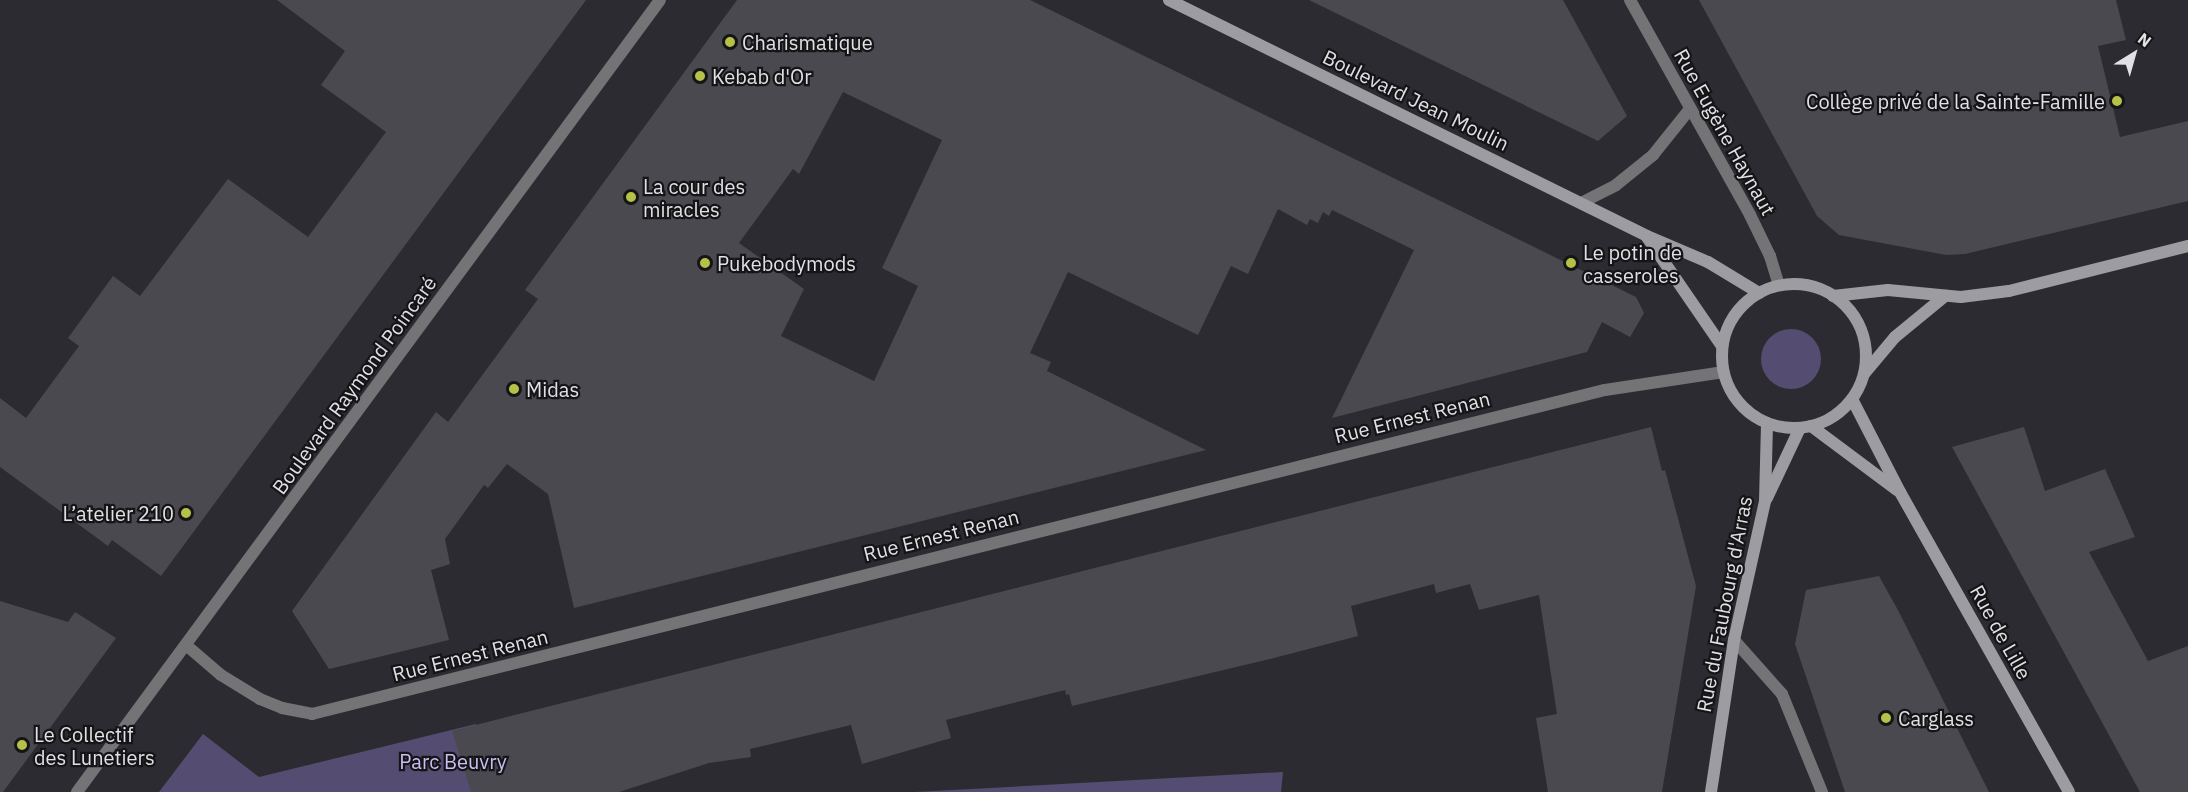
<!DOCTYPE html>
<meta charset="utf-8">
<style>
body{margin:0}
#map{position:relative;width:2188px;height:792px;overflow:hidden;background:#2c2b31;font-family:"IBM Plex Sans",sans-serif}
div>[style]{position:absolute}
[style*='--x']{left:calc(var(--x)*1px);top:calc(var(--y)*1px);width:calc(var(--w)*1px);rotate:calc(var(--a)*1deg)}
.green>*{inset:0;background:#554d71}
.round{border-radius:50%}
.building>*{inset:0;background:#4a4950}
.service>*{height:12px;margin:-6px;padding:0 6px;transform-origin:6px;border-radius:6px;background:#747477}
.minor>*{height:12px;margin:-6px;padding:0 6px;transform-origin:6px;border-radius:6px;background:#747477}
.tertiary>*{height:12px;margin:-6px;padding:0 6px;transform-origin:6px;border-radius:6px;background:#747477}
.secondary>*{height:12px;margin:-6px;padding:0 6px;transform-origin:6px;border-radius:6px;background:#9d9ca1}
.secondary>.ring{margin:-6px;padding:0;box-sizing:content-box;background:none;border:12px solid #9d9ca1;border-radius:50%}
.dots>*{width:16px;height:16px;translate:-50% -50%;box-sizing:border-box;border:3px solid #151417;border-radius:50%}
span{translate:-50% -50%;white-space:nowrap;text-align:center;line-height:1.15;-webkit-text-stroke:4.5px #151417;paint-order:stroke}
.poi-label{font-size:20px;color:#e1e1e5}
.left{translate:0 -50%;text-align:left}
.right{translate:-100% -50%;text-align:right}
.street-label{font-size:20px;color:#e1e1e5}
.park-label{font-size:20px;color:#cabff4}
.north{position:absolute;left:2104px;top:24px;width:60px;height:60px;-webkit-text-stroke:4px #151417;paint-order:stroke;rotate:37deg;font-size:16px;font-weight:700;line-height:24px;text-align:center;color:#e1e1e5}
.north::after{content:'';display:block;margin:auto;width:21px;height:27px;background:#e1e1e5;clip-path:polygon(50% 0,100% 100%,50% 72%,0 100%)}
</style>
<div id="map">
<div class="green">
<div class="round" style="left:1761px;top:329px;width:60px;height:60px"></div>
<div style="clip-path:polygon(476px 724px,486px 770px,480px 792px,159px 792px,203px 734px,259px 777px)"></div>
<div style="clip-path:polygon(1283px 772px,1281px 792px,915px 792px)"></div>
</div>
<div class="building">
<div style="clip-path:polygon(277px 0,586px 0,161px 576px,112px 540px,108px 546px,0 467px,0 398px,26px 418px,79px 346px,68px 338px,113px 276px,140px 296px,228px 179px,308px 237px,386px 132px,321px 85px,345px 51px)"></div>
<div style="clip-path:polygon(evenodd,737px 0,1030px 0,1636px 297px,1644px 313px,1630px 337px,1602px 322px,1587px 352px,1332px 418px,1414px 250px,1332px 210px,1329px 216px,1323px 212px,1318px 223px,1310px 219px,1307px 225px,1278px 209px,1248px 274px,1231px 266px,1198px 335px,1068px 272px,1030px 353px,1051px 362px,1047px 371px,1206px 450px,574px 608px,548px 494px,507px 464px,488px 488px,484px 485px,445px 539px,450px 564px,431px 570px,449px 640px,329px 669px,292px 611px,436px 412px,448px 422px,538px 299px,525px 290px,737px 0,843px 92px,942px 140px,882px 268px,918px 286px,874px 381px,781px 336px,804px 289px,739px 243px,793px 169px,799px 174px,843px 92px)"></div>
<div style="clip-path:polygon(1309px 0,1563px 0,1627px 116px,1598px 141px)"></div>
<div style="clip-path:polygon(1699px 0,2116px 0,2126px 40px,2098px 46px,2120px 137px,2188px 121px,2188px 201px,1965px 254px,1946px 255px,1839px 235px,1817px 216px)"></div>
<div style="clip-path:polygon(1651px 427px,1662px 471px,1665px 470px,1696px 586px,1662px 792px,1548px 792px,1536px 718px,1557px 714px,1539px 595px,1479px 610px,1470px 584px,1436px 593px,1434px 584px,1351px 606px,1358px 636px,1274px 658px,1072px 706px,1069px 694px,1066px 695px,1065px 690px,946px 720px,951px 738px,862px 764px,851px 725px,750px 749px,751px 757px,709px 763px,619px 792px,471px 792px,452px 731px)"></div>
<div style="clip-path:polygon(2024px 427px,2045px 491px,2105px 469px,2135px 537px,2089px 552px,2148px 661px,2188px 646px,2188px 792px,2140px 792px,1952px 447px)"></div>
<div style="clip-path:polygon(1879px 576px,1899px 612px,1989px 792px,1845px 792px,1795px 644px,1806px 590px)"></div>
<div style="clip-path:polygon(0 601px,68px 622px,75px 612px,116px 638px,3px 792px,0 792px)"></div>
</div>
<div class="service">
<div style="--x:1581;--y:203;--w:39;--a:-27"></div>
<div style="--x:1616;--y:185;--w:48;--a:-39"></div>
<div style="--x:1653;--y:155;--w:58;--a:-51.3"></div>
</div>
<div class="minor">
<div style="--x:1630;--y:0;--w:246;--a:60.8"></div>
<div style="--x:1750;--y:215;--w:46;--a:64"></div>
<div style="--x:1770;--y:256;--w:30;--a:73"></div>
<div style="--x:1734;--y:640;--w:72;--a:48.4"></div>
<div style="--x:1782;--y:694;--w:106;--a:67.8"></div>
<div style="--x:186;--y:645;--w:46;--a:40.6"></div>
<div style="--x:221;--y:675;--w:46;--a:31.6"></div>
<div style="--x:260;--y:699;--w:24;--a:22"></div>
<div style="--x:282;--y:708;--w:31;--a:11"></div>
<div style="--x:312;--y:714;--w:1333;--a:-14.07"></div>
<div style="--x:1605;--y:390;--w:120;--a:-8.6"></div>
</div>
<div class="tertiary">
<div style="--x:77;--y:792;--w:983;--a:-53.64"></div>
</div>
<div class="secondary">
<div style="--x:1169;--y:0;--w:533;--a:26.28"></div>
<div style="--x:1647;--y:236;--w:66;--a:23.1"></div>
<div style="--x:1708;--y:262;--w:60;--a:31.3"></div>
<div style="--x:1647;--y:237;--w:132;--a:55.5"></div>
<div class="ring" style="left:1722px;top:284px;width:132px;height:132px"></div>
<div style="--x:1833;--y:296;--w:55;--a:-6.2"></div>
<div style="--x:1888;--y:290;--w:73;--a:5.5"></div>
<div style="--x:1961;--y:297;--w:48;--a:-7.1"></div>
<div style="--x:2009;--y:291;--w:185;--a:-14.1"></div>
<div style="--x:1864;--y:374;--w:48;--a:-50"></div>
<div style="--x:1895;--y:337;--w:65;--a:-39.4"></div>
<div style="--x:1852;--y:399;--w:105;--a:62.7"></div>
<div style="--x:1900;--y:492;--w:344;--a:60.6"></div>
<div style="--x:1811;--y:426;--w:107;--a:36.7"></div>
<div style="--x:1767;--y:498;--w:77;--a:-64.8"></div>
<div style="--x:1711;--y:792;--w:154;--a:-81.4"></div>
<div style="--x:1734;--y:640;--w:142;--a:-77.4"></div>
<div style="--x:1765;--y:501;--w:78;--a:-88.5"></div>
</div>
<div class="dots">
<div style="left:730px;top:42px;background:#b6c148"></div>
<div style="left:700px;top:76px;background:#b6c148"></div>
<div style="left:2117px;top:101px;background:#b6c148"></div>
<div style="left:631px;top:197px;background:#b6c148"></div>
<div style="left:705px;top:263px;background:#b6c148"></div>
<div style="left:1571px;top:263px;background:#b6c148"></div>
<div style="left:514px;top:389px;background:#b6c148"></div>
<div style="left:186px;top:513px;background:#b6c148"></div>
<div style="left:1886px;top:718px;background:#b6c148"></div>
<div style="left:22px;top:745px;background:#b6c148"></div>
</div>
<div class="poi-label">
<span class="left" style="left:742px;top:42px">Charismatique</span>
<span class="left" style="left:712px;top:76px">Kebab d'Or</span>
<span class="right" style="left:2105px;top:101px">Collège privé de la Sainte-Famille</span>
<span class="left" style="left:643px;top:198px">La cour des<br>miracles</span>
<span class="left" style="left:1583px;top:264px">Le potin de<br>casseroles</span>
<span class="left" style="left:717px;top:263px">Pukebodymods</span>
<span class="left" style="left:526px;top:389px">Midas</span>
<span class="right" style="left:174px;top:513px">L’atelier 210</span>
<span class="left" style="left:1898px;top:718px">Carglass</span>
<span class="left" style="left:34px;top:746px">Le Collectif<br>des Lunetiers</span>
</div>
<div class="street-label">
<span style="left:1416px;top:100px;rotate:26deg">Boulevard Jean Moulin</span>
<span style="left:1725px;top:132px;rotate:61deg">Rue Eugène Haynaut</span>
<span style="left:354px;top:385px;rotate:-54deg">Boulevard Raymond Poincaré</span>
<span style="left:1412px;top:417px;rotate:-14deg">Rue Ernest Renan</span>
<span style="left:941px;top:535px;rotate:-14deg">Rue Ernest Renan</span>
<span style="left:1724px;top:604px;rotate:-79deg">Rue du Faubourg d'Arras</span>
<span style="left:2001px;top:632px;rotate:61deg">Rue de Lille</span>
<span style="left:470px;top:655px;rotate:-14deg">Rue Ernest Renan</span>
</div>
<div class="park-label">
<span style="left:453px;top:761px">Parc Beuvry</span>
</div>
<div class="north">N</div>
</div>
